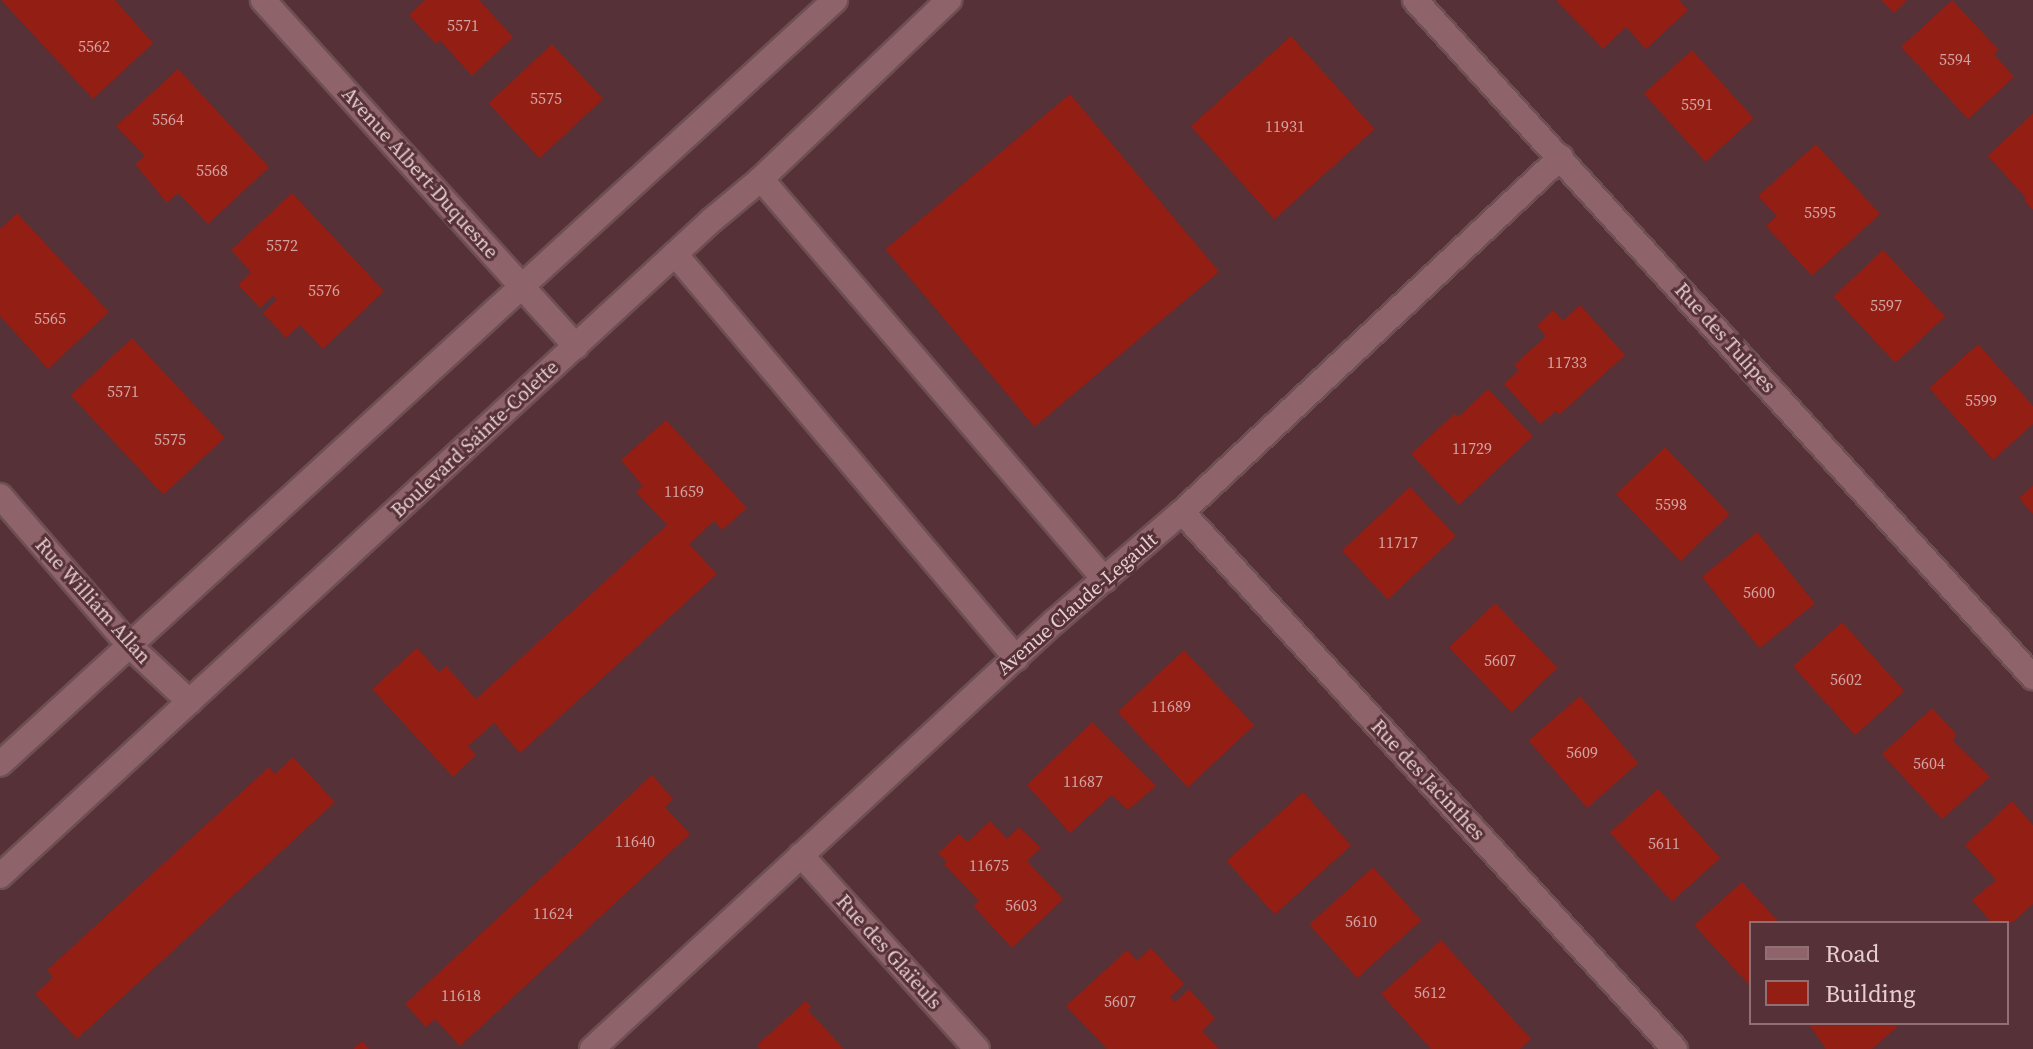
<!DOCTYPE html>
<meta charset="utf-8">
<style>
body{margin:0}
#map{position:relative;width:2033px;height:1049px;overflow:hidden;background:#563137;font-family:"Source Serif 4",serif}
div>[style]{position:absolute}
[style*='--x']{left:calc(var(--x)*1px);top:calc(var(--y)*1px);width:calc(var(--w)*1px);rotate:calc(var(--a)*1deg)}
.building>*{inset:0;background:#921e14;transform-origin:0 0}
.roads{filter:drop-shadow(2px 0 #6e4f54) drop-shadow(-2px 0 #6e4f54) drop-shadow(0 2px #6e4f54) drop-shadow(0 -2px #6e4f54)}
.minor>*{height:24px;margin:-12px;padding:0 12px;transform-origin:12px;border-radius:12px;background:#8e646a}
span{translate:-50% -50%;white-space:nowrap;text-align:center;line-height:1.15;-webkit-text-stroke:6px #563137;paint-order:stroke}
.number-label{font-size:16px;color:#d2a2a2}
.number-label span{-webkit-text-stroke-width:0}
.street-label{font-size:20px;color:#e7ced1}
.legend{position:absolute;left:1749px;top:921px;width:260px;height:104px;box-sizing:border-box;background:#563137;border:2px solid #907075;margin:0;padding:10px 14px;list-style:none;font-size:24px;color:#e7ced1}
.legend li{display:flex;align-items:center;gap:16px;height:40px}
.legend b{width:40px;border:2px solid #907075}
</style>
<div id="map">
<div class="building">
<div style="clip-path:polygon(1px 0,115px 0,153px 43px,93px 99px)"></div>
<div style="clip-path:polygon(425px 0,479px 0,513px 37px,472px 76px,440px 40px,436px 44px,409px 15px)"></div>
<div style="clip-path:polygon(1556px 0,1679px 0,1688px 10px,1646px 49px,1626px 27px,1603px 49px)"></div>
<div style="clip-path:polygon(1881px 0,1907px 0,1894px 13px)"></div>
<div style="clip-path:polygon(1952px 0,1999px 50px,1994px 54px,2014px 77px,1968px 119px,1901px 47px)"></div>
<div style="left:1291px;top:36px;width:125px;height:135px;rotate:48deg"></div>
<div style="left:552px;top:44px;width:75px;height:87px;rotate:47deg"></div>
<div style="left:1692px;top:50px;width:92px;height:65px;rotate:48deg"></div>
<div style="clip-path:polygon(178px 69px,269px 167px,208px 224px,178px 193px,167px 203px,135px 164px,145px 156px,116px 126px)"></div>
<div style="left:1070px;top:94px;width:232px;height:241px;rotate:50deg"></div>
<div style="clip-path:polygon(2033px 113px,2033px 210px,2024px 200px,2026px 198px,1988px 156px)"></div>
<div style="clip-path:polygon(1816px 144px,1880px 214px,1812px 276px,1766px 226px,1777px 216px,1758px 196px)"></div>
<div style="clip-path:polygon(292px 193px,384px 291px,323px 349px,300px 325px,286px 338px,263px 313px,277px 299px,273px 296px,260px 308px,238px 285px,251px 272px,231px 250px)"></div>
<div style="clip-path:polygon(17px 213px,109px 312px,48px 369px,0 316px,0 229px)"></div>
<div style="left:1883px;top:250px;width:91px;height:68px;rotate:47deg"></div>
<div style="clip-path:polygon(1580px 305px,1625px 355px,1559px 415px,1556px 411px,1540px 424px,1504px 384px,1519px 370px,1514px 365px,1546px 336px,1537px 326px,1553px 310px,1563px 321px)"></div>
<div style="left:132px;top:338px;width:136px;height:84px;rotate:47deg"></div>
<div style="clip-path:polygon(1978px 344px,2033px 406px,2033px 424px,1993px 460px,1929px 388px)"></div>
<div style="clip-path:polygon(1488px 389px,1533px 436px,1459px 505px,1411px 454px,1455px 413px,1458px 417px)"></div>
<div style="clip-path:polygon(666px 420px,747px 508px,722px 530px,714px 521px,689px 544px,717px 574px,520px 753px,494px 723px,468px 746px,476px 755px,453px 777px,372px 689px,417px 648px,439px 672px,446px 666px,476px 699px,667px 525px,636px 492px,643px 486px,621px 460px)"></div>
<div style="left:1665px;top:447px;width:93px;height:68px;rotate:46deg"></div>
<div style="clip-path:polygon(2033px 485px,2033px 514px,2019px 498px)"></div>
<div style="left:1410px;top:487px;width:67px;height:93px;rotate:47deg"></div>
<div style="left:1757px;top:532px;width:92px;height:71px;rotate:51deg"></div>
<div style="left:1495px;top:603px;width:90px;height:64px;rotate:46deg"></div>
<div style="left:1842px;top:622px;width:93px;height:66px;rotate:48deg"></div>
<div style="left:1184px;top:650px;width:103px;height:91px;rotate:47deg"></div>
<div style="left:1580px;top:696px;width:89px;height:68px;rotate:49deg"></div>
<div style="clip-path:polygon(1932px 708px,1956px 734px,1953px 741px,1990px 777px,1942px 819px,1882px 754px)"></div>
<div style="clip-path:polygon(1092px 722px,1156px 786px,1128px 810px,1112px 795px,1070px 833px,1027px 785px)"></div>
<div style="clip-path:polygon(293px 757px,335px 802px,77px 1039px,35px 994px,53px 977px,47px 970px,269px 767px,275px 774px)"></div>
<div style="clip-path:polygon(652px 775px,673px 799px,665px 807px,690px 834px,460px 1046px,435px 1019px,426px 1027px,405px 1004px)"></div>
<div style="left:1658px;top:789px;width:93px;height:65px;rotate:48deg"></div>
<div style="left:1303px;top:792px;width:72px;height:103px;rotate:48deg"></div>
<div style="clip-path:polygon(2012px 801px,2033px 825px,2033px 904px,2007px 927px,2007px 923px,1992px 923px,1972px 900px,1996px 880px,1965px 845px)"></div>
<div style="clip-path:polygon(990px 821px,1007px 839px,1019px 827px,1041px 848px,1027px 861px,1063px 899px,1012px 948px,973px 906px,979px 901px,944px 864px,947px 862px,938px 853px,959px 834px,968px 842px)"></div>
<div style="left:1373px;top:867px;width:72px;height:86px;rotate:48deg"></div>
<div style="clip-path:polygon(1742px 882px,1780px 923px,1751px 923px,1751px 987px,1694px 925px)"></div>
<div style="clip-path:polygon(1441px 940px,1531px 1039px,1520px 1049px,1431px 1049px,1381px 994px)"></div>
<div style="clip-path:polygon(1151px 948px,1184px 984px,1170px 997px,1175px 1002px,1189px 989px,1215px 1018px,1202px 1031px,1219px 1049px,1107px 1049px,1066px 1006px,1127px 950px,1137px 961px)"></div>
<div style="clip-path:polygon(806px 1001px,811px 1007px,808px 1010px,844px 1049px,761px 1049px,757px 1045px)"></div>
<div style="clip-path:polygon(1808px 1023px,1894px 1023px,1897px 1027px,1872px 1049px,1826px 1049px)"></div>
<div style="clip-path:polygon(362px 1041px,369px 1049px,353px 1049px)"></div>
</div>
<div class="roads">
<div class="minor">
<div style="--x:263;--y:0;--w:467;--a:47.9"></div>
<div style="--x:1415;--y:0;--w:917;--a:47.61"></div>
<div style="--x:761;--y:179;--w:528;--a:49.38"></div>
<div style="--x:675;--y:254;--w:529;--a:49.83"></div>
<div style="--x:0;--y:496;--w:197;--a:49.1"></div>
<div style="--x:129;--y:645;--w:83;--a:43.1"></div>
<div style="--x:1182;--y:512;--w:729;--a:47.45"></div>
<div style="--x:0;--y:764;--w:1132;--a:-42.46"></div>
<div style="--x:801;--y:855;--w:262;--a:47.8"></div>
<div style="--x:0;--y:876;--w:968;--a:-42.66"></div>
<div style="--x:712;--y:220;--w:64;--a:-39.9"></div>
<div style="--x:761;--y:179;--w:260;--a:-43.6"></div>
<div style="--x:592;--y:1049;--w:629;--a:-42.75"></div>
<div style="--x:1054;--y:622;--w:169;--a:-40.7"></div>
<div style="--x:1182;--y:512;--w:519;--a:-43.13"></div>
</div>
</div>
<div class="number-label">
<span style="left:463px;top:25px">5571</span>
<span style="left:94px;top:46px">5562</span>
<span style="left:1955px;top:59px">5594</span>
<span style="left:546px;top:98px">5575</span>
<span style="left:1697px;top:104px">5591</span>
<span style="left:168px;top:119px">5564</span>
<span style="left:1285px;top:126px">11931</span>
<span style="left:212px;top:170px">5568</span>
<span style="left:1820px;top:212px">5595</span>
<span style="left:282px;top:245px">5572</span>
<span style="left:324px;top:290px">5576</span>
<span style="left:1886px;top:305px">5597</span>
<span style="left:50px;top:318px">5565</span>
<span style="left:1567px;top:362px">11733</span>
<span style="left:123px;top:391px">5571</span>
<span style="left:1981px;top:400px">5599</span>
<span style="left:170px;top:439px">5575</span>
<span style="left:1472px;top:448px">11729</span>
<span style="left:684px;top:491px">11659</span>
<span style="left:1671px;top:504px">5598</span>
<span style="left:1398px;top:542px">11717</span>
<span style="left:1759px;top:592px">5600</span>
<span style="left:1500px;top:660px">5607</span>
<span style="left:1846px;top:679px">5602</span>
<span style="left:1171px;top:706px">11689</span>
<span style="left:1582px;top:752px">5609</span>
<span style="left:1929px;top:763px">5604</span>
<span style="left:1083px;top:781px">11687</span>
<span style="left:635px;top:841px">11640</span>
<span style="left:1664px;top:843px">5611</span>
<span style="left:989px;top:865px">11675</span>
<span style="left:1021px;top:905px">5603</span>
<span style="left:553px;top:913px">11624</span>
<span style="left:1361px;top:921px">5610</span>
<span style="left:1430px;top:992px">5612</span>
<span style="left:461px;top:995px">11618</span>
<span style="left:1120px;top:1001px">5607</span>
</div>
<div class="street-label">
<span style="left:420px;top:173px;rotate:48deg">Avenue Albert-Duquesne</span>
<span style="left:1725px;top:338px;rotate:48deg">Rue des Tulipes</span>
<span style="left:475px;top:439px;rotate:-43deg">Boulevard Sainte-Colette</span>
<span style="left:93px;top:601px;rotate:48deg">Rue William Allan</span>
<span style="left:1077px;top:604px;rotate:-41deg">Avenue Claude-Legault</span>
<span style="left:1428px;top:780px;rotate:47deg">Rue des Jacinthes</span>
<span style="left:889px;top:952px;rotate:48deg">Rue des Glaïeuls</span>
</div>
<ul class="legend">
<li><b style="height:10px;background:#8e646a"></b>Road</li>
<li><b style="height:22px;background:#921e14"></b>Building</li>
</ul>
</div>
